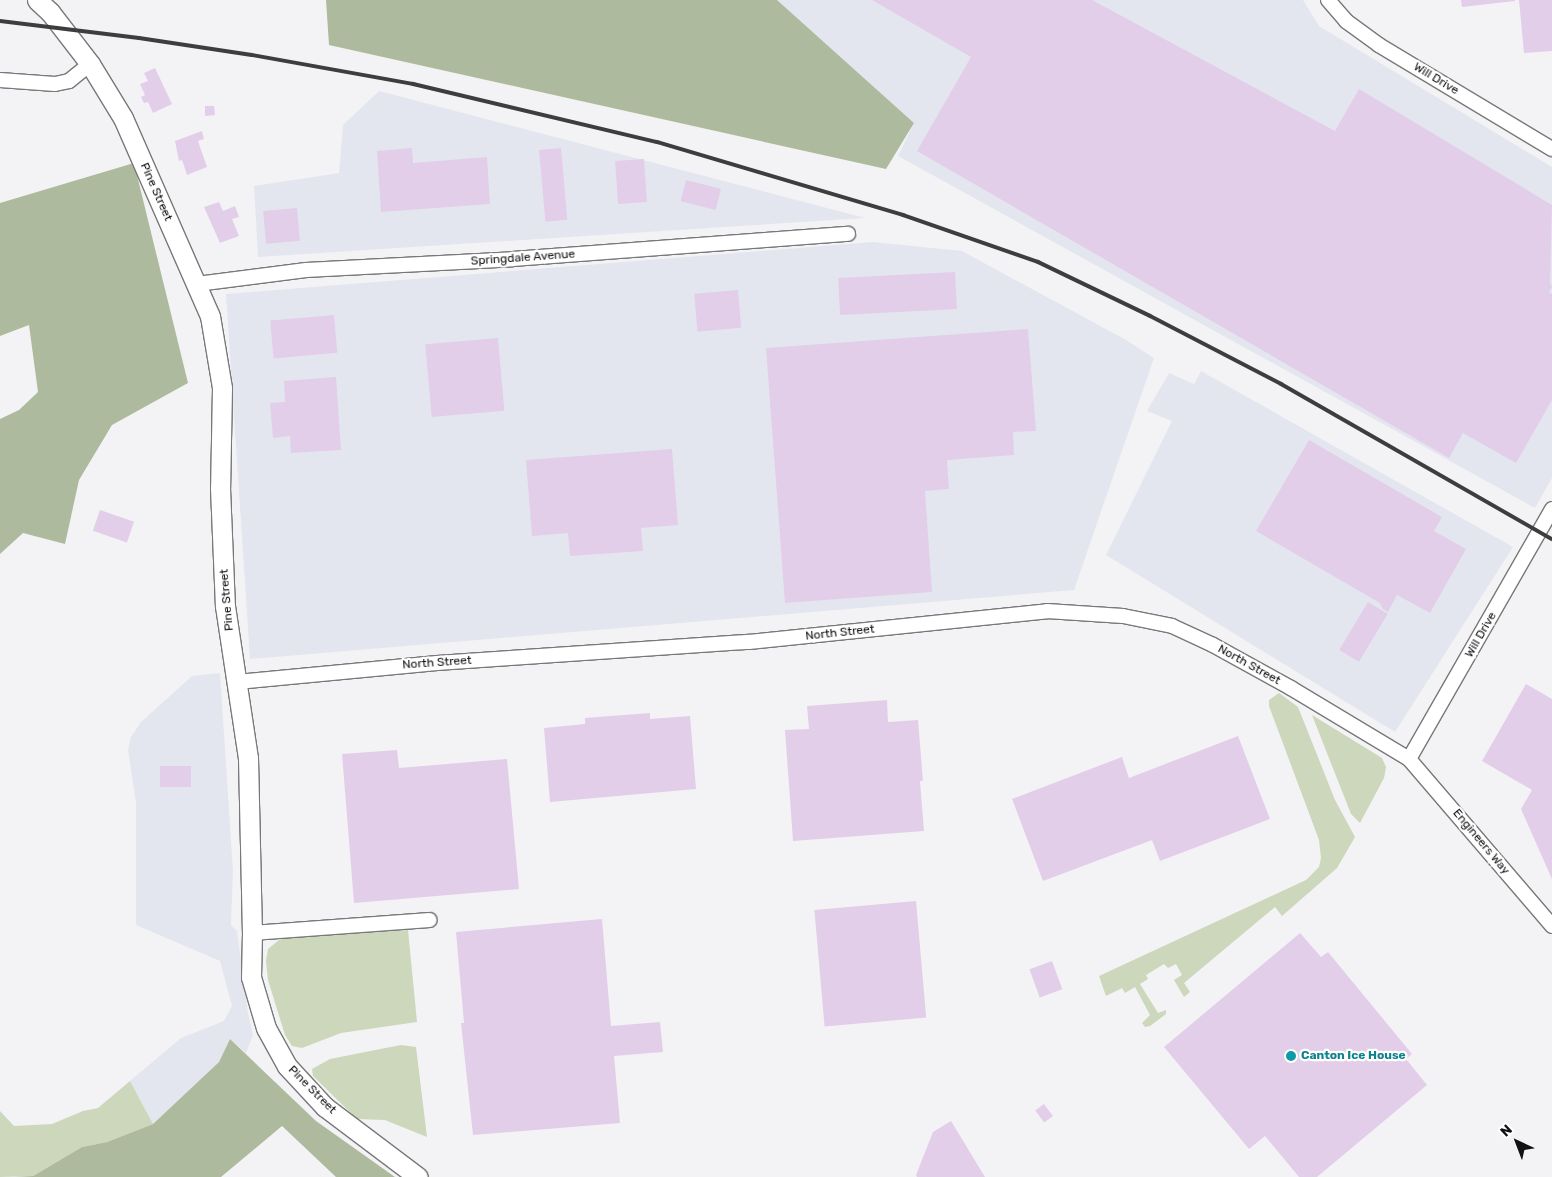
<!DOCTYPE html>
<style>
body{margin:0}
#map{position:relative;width:1552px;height:1177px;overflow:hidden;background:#f3f3f5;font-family:Rubik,sans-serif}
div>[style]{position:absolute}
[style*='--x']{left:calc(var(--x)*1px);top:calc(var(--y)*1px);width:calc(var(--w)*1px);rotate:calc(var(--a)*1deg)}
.built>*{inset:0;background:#e4e6ef}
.green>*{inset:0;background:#ccd7bb}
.forest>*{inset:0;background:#aeba9d}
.building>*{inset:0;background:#e2cee9;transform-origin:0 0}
.roads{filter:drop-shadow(1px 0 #78787a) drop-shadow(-1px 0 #78787a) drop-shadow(0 1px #78787a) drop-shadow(0 -1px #78787a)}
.street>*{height:14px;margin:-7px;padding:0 7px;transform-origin:7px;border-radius:7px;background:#fff}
.secondary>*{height:19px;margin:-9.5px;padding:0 9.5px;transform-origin:9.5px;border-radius:9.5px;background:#fff}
.rail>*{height:4px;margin:-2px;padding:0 2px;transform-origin:2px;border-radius:2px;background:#3d3d3e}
.dots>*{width:14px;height:14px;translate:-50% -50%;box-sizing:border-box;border:2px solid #fff;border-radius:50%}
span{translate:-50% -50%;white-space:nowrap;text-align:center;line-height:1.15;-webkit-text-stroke:4.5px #fff;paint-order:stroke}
.street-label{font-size:12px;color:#121213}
.culture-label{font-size:12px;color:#0d838f;font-weight:700}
.left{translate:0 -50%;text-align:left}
.north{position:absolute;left:1492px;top:1117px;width:50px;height:50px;-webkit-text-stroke:4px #fff;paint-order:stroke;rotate:317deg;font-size:14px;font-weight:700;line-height:20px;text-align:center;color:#121213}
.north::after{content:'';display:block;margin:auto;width:18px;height:22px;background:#121213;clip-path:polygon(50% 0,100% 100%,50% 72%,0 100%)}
</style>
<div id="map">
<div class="built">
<div style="clip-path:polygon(777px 0,1303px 0,1319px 26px,1552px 167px,1552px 478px,1535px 508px,898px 156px,914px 123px)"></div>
<div style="clip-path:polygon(379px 91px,865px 218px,258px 257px,254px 186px,339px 173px,343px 125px)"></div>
<div style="clip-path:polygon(873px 242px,962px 251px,1126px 340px,1154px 358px,1074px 590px,250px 659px,226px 294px)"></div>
<div style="clip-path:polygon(1201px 371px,1513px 547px,1395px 732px,1106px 555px,1172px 421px,1147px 411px,1169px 373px,1194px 384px)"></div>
<div style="clip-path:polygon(220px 673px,233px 871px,231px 925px,237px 931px,248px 1013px,253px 1035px,246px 1053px,230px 1039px,219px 1062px,153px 1124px,130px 1081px,181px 1038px,224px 1021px,232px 1006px,220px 961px,136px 925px,136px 803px,128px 750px,131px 737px,141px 722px,192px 676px)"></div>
</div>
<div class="green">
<div style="clip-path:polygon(1279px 693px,1298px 707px,1335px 800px,1355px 837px,1337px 868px,1282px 916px,1275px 907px,1184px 983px,1190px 992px,1184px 997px,1174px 980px,1182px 975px,1176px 964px,1168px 968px,1164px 964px,1146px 975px,1148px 979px,1140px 984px,1158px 1013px,1166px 1010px,1166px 1014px,1150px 1026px,1145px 1027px,1142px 1023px,1150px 1015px,1135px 987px,1125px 993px,1122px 988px,1106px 996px,1099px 976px,1306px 880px,1319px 867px,1321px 858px,1319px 840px,1269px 706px,1269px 700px)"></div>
<div style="clip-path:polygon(1312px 715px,1382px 758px,1386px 767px,1384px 778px,1360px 823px,1351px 814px)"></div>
<div style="clip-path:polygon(408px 930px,417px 1022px,341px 1033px,302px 1048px,292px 1046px,285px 1035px,268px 980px,266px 961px,268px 949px,279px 940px,293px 935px)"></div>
<div style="clip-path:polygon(401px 1045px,416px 1047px,427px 1137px,385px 1120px,357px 1119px,313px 1076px,312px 1069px,330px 1059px)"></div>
<div style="clip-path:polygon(130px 1081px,153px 1124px,107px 1142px,82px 1147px,33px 1176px,0 1177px,0 1111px,14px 1126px,52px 1124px,83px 1111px,98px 1108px)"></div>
</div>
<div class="forest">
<div style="clip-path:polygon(326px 0,777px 0,914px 123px,886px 169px,329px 45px)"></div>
<div style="clip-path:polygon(134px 163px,188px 383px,112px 425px,79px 480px,65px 544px,23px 533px,0 554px,0 419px,19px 410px,38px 392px,29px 325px,0 336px,0 203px)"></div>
<div style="clip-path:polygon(230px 1039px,316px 1121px,395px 1177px,336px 1177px,282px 1126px,221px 1177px,14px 1177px,33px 1176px,82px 1147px,107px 1142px,153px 1124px,219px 1062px)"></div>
</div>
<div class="building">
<div style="clip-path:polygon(872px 0,1092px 0,1335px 131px,1359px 89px,1552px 205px,1550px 283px,1552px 287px,1549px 292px,1552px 294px,1552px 400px,1516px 463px,1463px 433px,1449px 458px,917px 151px,971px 57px)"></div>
<div style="clip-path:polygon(1461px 0,1515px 0,1515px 1px,1462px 7px)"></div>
<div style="clip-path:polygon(1519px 0,1552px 0,1552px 51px,1524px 53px)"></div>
<div style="clip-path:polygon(155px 68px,172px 104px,153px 113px,148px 102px,144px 103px,141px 97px,145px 95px,140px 84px,148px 81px,144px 73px)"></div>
<div style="clip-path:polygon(205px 106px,214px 106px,215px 115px,205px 116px)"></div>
<div style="clip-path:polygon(202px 131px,204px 139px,198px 141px,207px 167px,187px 175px,182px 160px,179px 161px,175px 141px)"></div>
<div style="clip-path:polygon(412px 148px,413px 163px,487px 157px,490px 204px,381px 212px,377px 151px)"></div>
<div style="left:561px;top:148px;width:72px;height:22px;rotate:85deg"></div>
<div style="left:644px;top:159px;width:43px;height:29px;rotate:86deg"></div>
<div style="left:686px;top:180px;width:36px;height:22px;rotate:14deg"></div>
<div style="clip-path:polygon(219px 202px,223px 211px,235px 206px,239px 217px,232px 219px,239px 236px,220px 243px,204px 207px)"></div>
<div style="left:297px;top:208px;width:33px;height:34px;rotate:85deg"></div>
<div style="left:955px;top:272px;width:37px;height:117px;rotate:87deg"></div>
<div style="left:738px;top:290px;width:38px;height:44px;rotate:85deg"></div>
<div style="left:334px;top:315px;width:38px;height:64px;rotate:85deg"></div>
<div style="clip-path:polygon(1028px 329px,1036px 431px,1013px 432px,1014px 455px,947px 460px,949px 489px,925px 491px,932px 592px,785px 603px,766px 348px)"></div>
<div style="left:498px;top:338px;width:73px;height:73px;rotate:85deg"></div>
<div style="clip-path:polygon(336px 377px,341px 450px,291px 453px,290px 436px,273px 438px,270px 403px,285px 402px,284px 381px)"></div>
<div style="clip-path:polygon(1309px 440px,1442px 517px,1434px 531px,1466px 549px,1430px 613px,1397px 595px,1388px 612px,1383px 609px,1380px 603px,1256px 531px)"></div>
<div style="clip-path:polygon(672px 449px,678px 525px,641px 528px,643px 551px,570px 556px,568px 533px,532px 536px,526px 460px)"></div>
<div style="left:100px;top:510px;width:36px;height:22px;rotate:19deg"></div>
<div style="left:1368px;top:602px;width:23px;height:56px;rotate:31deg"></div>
<div style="clip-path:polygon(1526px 684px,1552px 699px,1552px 879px,1521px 809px,1532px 790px,1482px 761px)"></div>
<div style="clip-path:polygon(887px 700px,888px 722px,918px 720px,923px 781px,920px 781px,924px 831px,793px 841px,785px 730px,809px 729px,807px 706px)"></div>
<div style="clip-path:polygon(650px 713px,650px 719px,690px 716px,696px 789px,550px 802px,544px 728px,585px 724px,585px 718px)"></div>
<div style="clip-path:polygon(1238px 736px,1270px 819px,1160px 861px,1152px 840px,1043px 881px,1012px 799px,1122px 757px,1129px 778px)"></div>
<div style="clip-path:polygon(397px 750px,399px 768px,507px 759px,519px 889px,354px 903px,342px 754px)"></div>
<div style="left:160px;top:766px;width:31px;height:21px"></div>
<div style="left:916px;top:901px;width:117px;height:102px;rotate:85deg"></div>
<div style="clip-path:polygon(602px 919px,611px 1026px,660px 1022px,663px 1052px,614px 1056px,620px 1123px,473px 1135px,461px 1023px,464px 1023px,456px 932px)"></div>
<div style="clip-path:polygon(1300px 933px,1321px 957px,1328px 952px,1412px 1054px,1406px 1059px,1427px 1085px,1317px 1177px,1299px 1177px,1265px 1136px,1249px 1149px,1164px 1047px)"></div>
<div style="left:1052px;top:961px;width:30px;height:24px;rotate:70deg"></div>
<div style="left:1044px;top:1104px;width:15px;height:11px;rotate:53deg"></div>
<div style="clip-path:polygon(951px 1121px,985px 1177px,917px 1177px,916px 1175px,933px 1132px)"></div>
</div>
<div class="roads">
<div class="street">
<div style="--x:1328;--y:0;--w:28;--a:49"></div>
<div style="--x:1346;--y:21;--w:41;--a:36"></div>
<div style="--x:1379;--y:45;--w:202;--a:31"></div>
<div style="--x:0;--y:80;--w:55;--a:4.2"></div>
<div style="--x:55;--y:84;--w:14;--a:-12"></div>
<div style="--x:69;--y:81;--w:27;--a:-39"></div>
<div style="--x:197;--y:284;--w:110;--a:-7.3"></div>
<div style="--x:306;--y:270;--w:207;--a:-3"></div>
<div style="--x:513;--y:259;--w:336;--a:-4.3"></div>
<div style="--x:237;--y:682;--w:201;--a:-5.4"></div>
<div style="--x:437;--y:663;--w:313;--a:-3.9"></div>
<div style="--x:749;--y:642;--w:300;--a:-5.9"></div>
<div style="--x:1047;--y:611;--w:76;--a:3.8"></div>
<div style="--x:1123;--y:616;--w:50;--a:11.5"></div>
<div style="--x:1172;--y:626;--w:45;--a:24.9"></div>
<div style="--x:1213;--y:645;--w:89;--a:28.9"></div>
<div style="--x:1291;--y:688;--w:138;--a:31"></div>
<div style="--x:1409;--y:759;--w:220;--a:49.4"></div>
<div style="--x:1409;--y:759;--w:288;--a:-60.2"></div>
<div style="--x:252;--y:933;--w:178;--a:-4.2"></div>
</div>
<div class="secondary">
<div style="--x:37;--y:0;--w:18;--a:43"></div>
<div style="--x:50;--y:12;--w:66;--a:52.4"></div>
<div style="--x:90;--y:64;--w:63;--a:58.6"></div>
<div style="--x:123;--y:118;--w:216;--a:66.3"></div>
<div style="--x:210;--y:316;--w:73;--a:80.5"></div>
<div style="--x:222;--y:388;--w:100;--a:91.1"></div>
<div style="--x:220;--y:488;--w:118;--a:87.6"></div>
<div style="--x:225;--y:606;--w:154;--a:81.4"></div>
<div style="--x:248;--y:758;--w:175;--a:88.7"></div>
<div style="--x:252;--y:933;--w:44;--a:91.3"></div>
<div style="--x:251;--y:977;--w:53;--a:73.6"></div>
<div style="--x:266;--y:1028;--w:43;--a:61.1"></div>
<div style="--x:287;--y:1066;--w:56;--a:47.2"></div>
<div style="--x:325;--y:1107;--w:116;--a:37"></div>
</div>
</div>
<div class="rail">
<div style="--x:0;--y:21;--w:140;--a:7"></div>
<div style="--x:139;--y:38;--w:114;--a:8.6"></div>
<div style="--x:252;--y:55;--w:164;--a:10.2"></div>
<div style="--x:413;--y:84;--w:251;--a:13.4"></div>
<div style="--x:657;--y:142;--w:257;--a:16.5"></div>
<div style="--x:903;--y:215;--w:143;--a:19.2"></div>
<div style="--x:1038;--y:262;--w:124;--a:25.7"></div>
<div style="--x:1150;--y:316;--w:148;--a:27.4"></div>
<div style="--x:1281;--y:384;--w:312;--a:29.8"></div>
</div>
<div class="dots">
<div style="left:1291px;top:1056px;background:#0f9aa8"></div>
</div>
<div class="street-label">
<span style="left:1436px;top:79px;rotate:31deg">Will Drive</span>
<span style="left:156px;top:192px;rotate:66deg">Pine Street</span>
<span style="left:523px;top:258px;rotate:-4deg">Springdale Avenue</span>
<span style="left:227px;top:600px;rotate:-95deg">Pine Street</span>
<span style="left:840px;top:633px;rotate:-6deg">North Street</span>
<span style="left:1481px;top:635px;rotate:-60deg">Will Drive</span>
<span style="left:437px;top:663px;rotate:-4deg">North Street</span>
<span style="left:1249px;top:665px;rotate:29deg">North Street</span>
<span style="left:1481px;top:842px;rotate:50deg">Engineers Way</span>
<span style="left:312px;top:1090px;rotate:45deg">Pine Street</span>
</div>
<div class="culture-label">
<span class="left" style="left:1301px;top:1056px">Canton Ice House</span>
</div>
<div class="north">N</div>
</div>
